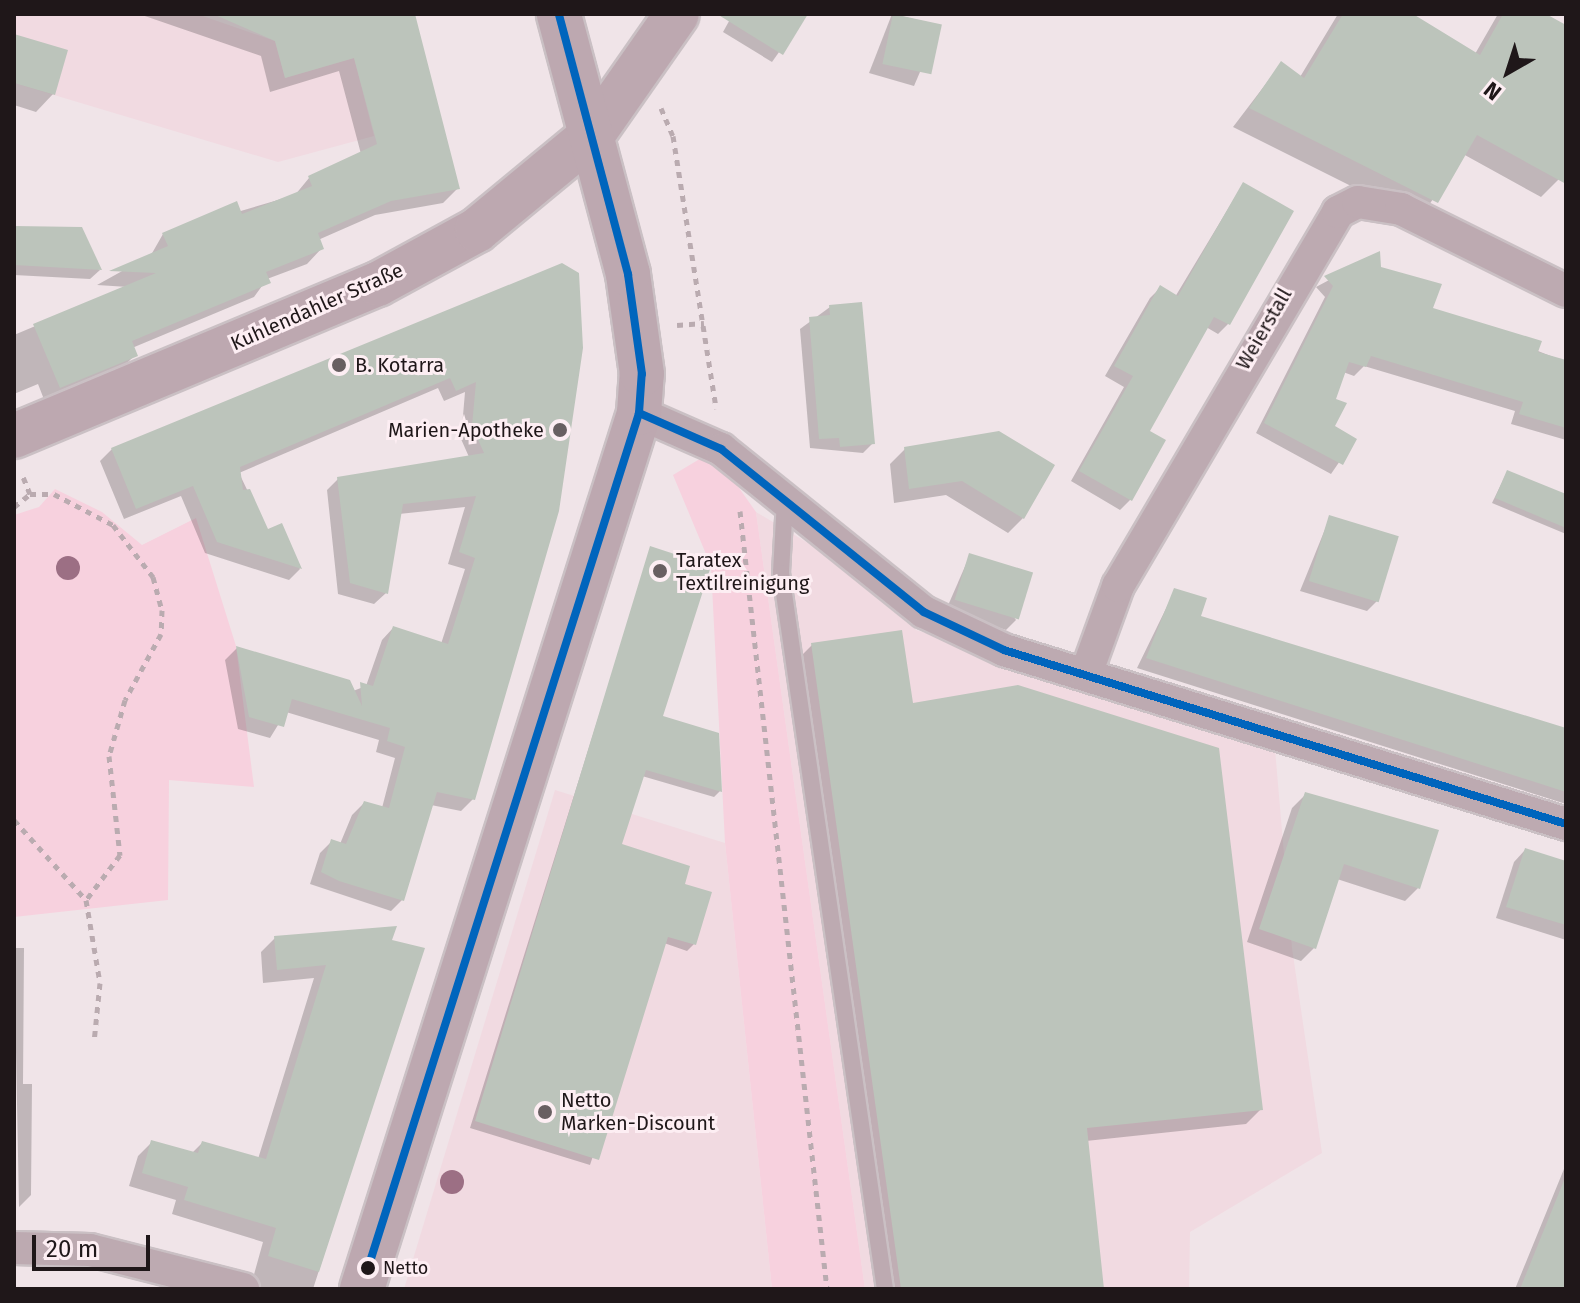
<!DOCTYPE html>
<meta charset="utf-8">
<style>
body{margin:0}
#map{position:relative;width:1580px;height:1303px;overflow:hidden;background:#f0e4e8;font-family:"Fira Sans",sans-serif}
div>[style]{position:absolute}
[style*='--x']{left:calc(var(--x)*1px);top:calc(var(--y)*1px);width:calc(var(--w)*1px);rotate:calc(var(--a)*1deg)}
.built>*{inset:0;background:#f1dae1}
.green>*{inset:0;background:#f7d1de}
.shadow>*{inset:0;background:#0003}
.building>*{inset:0;background:#bcc4bb;transform-origin:0 0}
.path>*{height:5px;margin-top:-2.5px;transform-origin:0;background:repeating-linear-gradient(90deg,#baabb0 0 6px,transparent 0 12px)}
.roads{filter:drop-shadow(2px 0 #cac0c4) drop-shadow(-2px 0 #cac0c4) drop-shadow(0 2px #cac0c4) drop-shadow(0 -2px #cac0c4)}
.lane>*{height:16px;margin:-8px;padding:0 8px;transform-origin:8px;border-radius:8px;background:#bdaab1}
.street>*{height:32px;margin:-16px;padding:0 16px;transform-origin:16px;border-radius:16px;background:#bdaab1}
.secondary>*{height:44px;margin:-22px;padding:0 22px;transform-origin:22px;border-radius:22px;background:#bda8b0}
.bus-1>*{height:8px;margin:-4px;padding:0 4px;transform-origin:4px;border-radius:4px;background:#0065bd}
.trees>*{width:24px;height:24px;margin:-12px;border-radius:50%;background:#9c6f84}
.dots>*{width:22px;height:22px;translate:-50% -50%;box-sizing:border-box;border:4px solid #fdeef3;border-radius:50%}
span{translate:-50% -50%;white-space:nowrap;text-align:center;line-height:1.15;-webkit-text-stroke:6px #fdeef3;paint-order:stroke}
.bus-label{font-size:18px;color:#1f1719}
.left{translate:0 -50%;text-align:left}
.street-label{font-size:20px;color:#1f1719}
.poi-label{font-size:20px;color:#1f1719}
.right{translate:-100% -50%;text-align:right}
.frame{position:absolute;inset:0;border:16px solid #1f1719;pointer-events:none}
.north{position:absolute;left:1468px;top:32px;width:80px;height:80px;-webkit-text-stroke:6px #fdeef3;paint-order:stroke;rotate:219deg;font-size:22px;font-weight:700;line-height:32px;text-align:center;color:#1f1719}
.north::after{content:'';display:block;margin:auto;width:28px;height:36px;background:#1f1719;clip-path:polygon(50% 0,100% 100%,50% 72%,0 100%)}
.scale{position:absolute;left:32px;top:1235px;width:118px;height:36px;box-sizing:border-box;border:4px solid #1f1719;border-top:0;padding-left:10px;font-size:24px;line-height:28px;white-space:nowrap;color:#1f1719;-webkit-text-stroke:6px #fdeef3;paint-order:stroke}
</style>
<div id="map">
<div class="built">
<div style="clip-path:polygon(14px 14px,197px 14px,275px 41px,285px 78px,354px 58px,374px 136px,278px 162px,14px 83px)"></div>
<div style="clip-path:polygon(756px 512px,813px 546px,916px 630px,1275px 749px,1292px 948px,1322px 1153px,1190px 1232px,1189px 1289px,865px 1289px)"></div>
<div style="clip-path:polygon(555px 790px,725px 843px,772px 1289px,404px 1289px)"></div>
</div>
<div class="green">
<div style="clip-path:polygon(713px 451px,756px 512px,865px 1289px,772px 1289px,725px 843px,711px 566px,673px 475px)"></div>
<div style="clip-path:polygon(55px 489px,102px 512px,142px 545px,196px 518px,236px 646px,254px 787px,169px 780px,168px 900px,14px 917px,14px 515px,39px 507px)"></div>
</div>
<div class="shadow">
<div style="clip-path:polygon(139px 14px,413px 14px,458px 188px,443px 203px,375px 215px,318px 240px,322px 248px,307px 264px,267px 279px,254px 297px,132px 348px,135px 355px,120px 370px,45px 402px,38px 384px,14px 394px,14px 335px,128px 287px,97px 285px,151px 255px,163px 234px,295px 195px,309px 178px,361px 154px,339px 71px,270px 92px,261px 56px)"></div>
<div style="clip-path:polygon(733px 14px,806px 14px,772px 62px,723px 32px)"></div>
<div style="clip-path:polygon(892px 14px,940px 25px,914px 86px,869px 73px)"></div>
<div style="clip-path:polygon(1338px 14px,1409px 14px,1475px 54px,1498px 14px,1543px 14px,1566px 28px,1566px 167px,1559px 179px,1541px 197px,1463px 154px,1419px 220px,1233px 127px,1281px 64px,1300px 77px)"></div>
<div style="clip-path:polygon(14px 36px,53px 94px,36px 112px,14px 105px)"></div>
<div style="clip-path:polygon(1243px 184px,1228px 324px,1218px 334px,1206px 327px,1147px 432px,1130px 500px,1120px 510px,1071px 481px,1124px 387px,1105px 376px,1150px 298px,1160px 288px,1175px 297px)"></div>
<div style="clip-path:polygon(14px 228px,100px 270px,90px 279px,14px 275px)"></div>
<div style="clip-path:polygon(1378px 254px,1379px 269px,1431px 309px,1566px 362px,1566px 440px,1511px 424px,1515px 411px,1364px 366px,1354px 376px,1343px 372px,1333px 400px,1332px 427px,1355px 439px,1331px 474px,1256px 433px,1325px 297px,1316px 287px)"></div>
<div style="clip-path:polygon(562px 266px,473px 799px,461px 811px,431px 805px,402px 900px,391px 911px,310px 884px,320px 853px,331px 842px,340px 844px,352px 815px,364px 803px,382px 808px,395px 758px,376px 752px,379px 740px,286px 712px,270px 738px,238px 729px,225px 660px,237px 648px,353px 691px,366px 686px,382px 640px,393px 628px,441px 644px,465px 569px,448px 564px,465px 507px,399px 514px,386px 593px,374px 604px,338px 594px,327px 490px,338px 479px,469px 457px,461px 439px,465px 392px,444px 401px,438px 388px,239px 473px,267px 531px,281px 526px,300px 569px,289px 580px,205px 553px,181px 496px,124px 519px,100px 461px,112px 449px)"></div>
<div style="clip-path:polygon(830px 307px,873px 443px,863px 453px,810px 448px,800px 329px)"></div>
<div style="clip-path:polygon(998px 433px,1023px 518px,1008px 533px,946px 495px,894px 503px,890px 464px,905px 449px)"></div>
<div style="clip-path:polygon(1507px 472px,1566px 496px,1566px 534px,1492px 503px)"></div>
<div style="clip-path:polygon(1330px 517px,1377px 601px,1367px 611px,1300px 591px)"></div>
<div style="clip-path:polygon(651px 549px,661px 717px,720px 791px,714px 797px,642px 776px,619px 846px,683px 885px,694px 944px,687px 951px,664px 943px,590px 1165px,470px 1128px)"></div>
<div style="clip-path:polygon(970px 555px,1016px 620px,1006px 630px,946px 610px)"></div>
<div style="clip-path:polygon(1175px 590px,1198px 617px,1566px 731px,1566px 804px,1137px 668px)"></div>
<div style="clip-path:polygon(812px 645px,911px 706px,1261px 1109px,1246px 1124px,1086px 1141px,1102px 1289px,885px 1289px,797px 660px)"></div>
<div style="clip-path:polygon(1305px 795px,1437px 832px,1418px 888px,1405px 901px,1337px 879px,1314px 948px,1301px 961px,1247px 942px,1292px 808px)"></div>
<div style="clip-path:polygon(1525px 850px,1566px 863px,1566px 940px,1496px 918px,1514px 862px)"></div>
<div style="clip-path:polygon(275px 938px,390px 941px,422px 950px,313px 1289px,250px 1289px,263px 1242px,172px 1214px,176px 1200px,129px 1186px,138px 1156px,152px 1142px,192px 1153px,202px 1143px,258px 1159px,314px 978px,263px 983px,261px 952px)"></div>
<div style="clip-path:polygon(14px 948px,24px 948px,23px 1084px,32px 1084px,31px 1195px,19px 1207px)"></div>
<div style="clip-path:polygon(1566px 1164px,1566px 1289px,1500px 1289px,1515px 1289px)"></div>
</div>
<div class="building">
<div style="clip-path:polygon(213px 14px,415px 14px,460px 189px,391px 201px,318px 233px,324px 249px,266px 272px,271px 283px,132px 341px,138px 356px,60px 388px,33px 324px,156px 273px,109px 271px,168px 246px,162px 233px,237px 201px,242px 214px,312px 186px,308px 176px,377px 144px,354px 58px,285px 78px,275px 41px)"></div>
<div style="clip-path:polygon(717px 14px,808px 14px,783px 55px)"></div>
<div style="left:893px;top:14px;width:50px;height:51px;rotate:12deg"></div>
<div style="clip-path:polygon(1343px 14px,1413px 14px,1480px 55px,1503px 14px,1546px 14px,1566px 25px,1566px 184px,1477px 135px,1438px 203px,1249px 108px,1281px 61px,1304px 78px)"></div>
<div style="clip-path:polygon(14px 34px,68px 50px,55px 95px,14px 83px)"></div>
<div style="clip-path:polygon(1243px 182px,1294px 211px,1230px 325px,1214px 317px,1150px 431px,1166px 440px,1132px 501px,1079px 471px,1133px 376px,1114px 366px,1160px 285px,1178px 296px)"></div>
<div style="clip-path:polygon(14px 226px,82px 227px,102px 270px,14px 265px)"></div>
<div style="clip-path:polygon(1380px 251px,1381px 267px,1442px 284px,1433px 308px,1542px 341px,1538px 352px,1566px 360px,1566px 428px,1519px 414px,1523px 402px,1371px 356px,1366px 367px,1349px 362px,1336px 399px,1347px 403px,1335px 426px,1357px 439px,1343px 465px,1264px 423px,1333px 286px,1324px 276px)"></div>
<div style="clip-path:polygon(562px 263px,579px 273px,583px 348px,559px 511px,475px 800px,437px 792px,404px 901px,339px 881px,321px 872px,331px 839px,346px 844px,364px 801px,389px 808px,405px 747px,387px 741px,390px 728px,292px 699px,284px 727px,249px 717px,236px 646px,350px 680px,362px 706px,360px 682px,373px 686px,393px 626px,448px 644px,475px 558px,459px 552px,476px 496px,403px 504px,388px 594px,350px 583px,337px 477px,484px 453px,472px 426px,476px 382px,456px 391px,450px 378px,240px 467px,243px 490px,250px 489px,268px 529px,282px 523px,302px 569px,217px 542px,193px 486px,136px 509px,111px 448px)"></div>
<div style="clip-path:polygon(862px 302px,875px 444px,840px 447px,839px 438px,819px 439px,809px 317px,830px 315px,829px 305px)"></div>
<div style="clip-path:polygon(999px 431px,1055px 465px,1024px 519px,962px 481px,909px 489px,904px 447px)"></div>
<div style="clip-path:polygon(1507px 470px,1566px 494px,1566px 528px,1495px 498px)"></div>
<div style="left:1329px;top:515px;width:73px;height:69px;rotate:17deg"></div>
<div style="clip-path:polygon(650px 546px,711px 566px,663px 716px,719px 733px,722px 792px,646px 770px,622px 844px,690px 866px,685px 884px,712px 892px,696px 945px,668px 937px,599px 1160px,475px 1121px)"></div>
<div style="left:969px;top:553px;width:67px;height:49px;rotate:17deg"></div>
<div style="clip-path:polygon(1174px 588px,1207px 598px,1201px 616px,1566px 728px,1566px 792px,1146px 658px)"></div>
<div style="clip-path:polygon(902px 630px,913px 703px,1018px 685px,1219px 748px,1263px 1110px,1087px 1128px,1104px 1289px,901px 1289px,811px 643px)"></div>
<div style="clip-path:polygon(1305px 792px,1439px 830px,1420px 889px,1344px 864px,1316px 949px,1259px 929px)"></div>
<div style="clip-path:polygon(1525px 848px,1566px 861px,1566px 925px,1506px 907px)"></div>
<div style="clip-path:polygon(397px 926px,392px 940px,425px 948px,319px 1272px,268px 1256px,276px 1228px,184px 1200px,188px 1187px,142px 1173px,151px 1140px,198px 1153px,202px 1141px,266px 1159px,326px 965px,277px 970px,274px 936px)"></div>
<div style="clip-path:polygon(1565px 1178px,1566px 1289px,1520px 1289px)"></div>
</div>
<div class="path">
<div style="--x:661;--y:108;--w:30;--a:67"></div>
<div style="--x:673;--y:136;--w:276;--a:81"></div>
<div style="--x:677;--y:325;--w:27;--a:-4"></div>
<div style="--x:30;--y:494;--w:24;--a:0"></div>
<div style="--x:54;--y:494;--w:67;--a:27.7"></div>
<div style="--x:113;--y:525;--w:66;--a:52.4"></div>
<div style="--x:153;--y:577;--w:34;--a:75"></div>
<div style="--x:162;--y:610;--w:24;--a:92"></div>
<div style="--x:161;--y:634;--w:75;--a:118.6"></div>
<div style="--x:125;--y:700;--w:58;--a:105.9"></div>
<div style="--x:109;--y:756;--w:100;--a:83.7"></div>
<div style="--x:120;--y:855;--w:56;--a:127.1"></div>
<div style="--x:86;--y:900;--w:84;--a:80.4"></div>
<div style="--x:100;--y:983;--w:59;--a:95.8"></div>
<div style="--x:14;--y:507;--w:21;--a:-39"></div>
<div style="--x:30;--y:494;--w:18;--a:-112"></div>
<div style="--x:740;--y:511;--w:783;--a:83.62"></div>
<div style="--x:14;--y:820;--w:108;--a:48"></div>
</div>
<div class="roads">
<div class="lane">
<div style="--x:785;--y:501;--w:72;--a:93.2"></div>
<div style="--x:781;--y:573;--w:724;--a:81.74"></div>
</div>
<div class="street">
<div style="--x:639;--y:413;--w:90;--a:23.7"></div>
<div style="--x:721;--y:449;--w:260;--a:38.8"></div>
<div style="--x:924;--y:612;--w:89;--a:25.4"></div>
<div style="--x:1004;--y:650;--w:588;--a:17.2"></div>
<div style="--x:1086;--y:674;--w:94;--a:-70"></div>
<div style="--x:1118;--y:586;--w:434;--a:-59.5"></div>
<div style="--x:1338;--y:212;--w:22;--a:-27"></div>
<div style="--x:1358;--y:202;--w:44;--a:9.2"></div>
<div style="--x:1401;--y:209;--w:184;--a:26.4"></div>
<div style="--x:14;--y:1248;--w:76;--a:1.5"></div>
<div style="--x:90;--y:1250;--w:158;--a:14.3"></div>
</div>
<div class="secondary">
<div style="--x:14;--y:436;--w:394;--a:-22.7"></div>
<div style="--x:378;--y:284;--w:113;--a:-28.6"></div>
<div style="--x:477;--y:230;--w:151;--a:-39.6"></div>
<div style="--x:593;--y:134;--w:146;--a:-55"></div>
<div style="--x:362;--y:1289;--w:919;--a:-72.45"></div>
<div style="--x:639;--y:413;--w:39;--a:-86"></div>
<div style="--x:642;--y:374;--w:101;--a:-98"></div>
<div style="--x:628;--y:274;--w:269;--a:-104.9"></div>
</div>
</div>
<div class="bus-1">
<div style="--x:639;--y:413;--w:90;--a:23.7"></div>
<div style="--x:721;--y:449;--w:260;--a:38.8"></div>
<div style="--x:924;--y:612;--w:89;--a:25.4"></div>
<div style="--x:1004;--y:650;--w:588;--a:17.2"></div>
<div style="--x:368;--y:1268;--w:897;--a:-72.41"></div>
<div style="--x:639;--y:413;--w:39;--a:-86"></div>
<div style="--x:642;--y:374;--w:101;--a:-98"></div>
<div style="--x:628;--y:274;--w:269;--a:-104.9"></div>
</div>
<div class="trees">
<div style="left:68px;top:568px"></div>
<div style="left:452px;top:1182px"></div>
</div>
<div class="dots">
<div style="left:339px;top:365px;background:#685f61"></div>
<div style="left:560px;top:430px;background:#685f61"></div>
<div style="left:660px;top:571px;background:#685f61"></div>
<div style="left:545px;top:1112px;background:#685f61"></div>
<div style="left:368px;top:1268px;background:#1f1719"></div>
</div>
<div class="bus-label">
<span class="left" style="left:383px;top:1268px">Netto</span>
</div>
<div class="street-label">
<span style="left:317px;top:307px;rotate:-24deg">Kuhlendahler Straße</span>
<span style="left:1264px;top:329px;rotate:-60deg">Weierstall</span>
</div>
<div class="poi-label">
<span class="left" style="left:355px;top:365px">B. Kotarra</span>
<span class="right" style="left:544px;top:430px">Marien-Apotheke</span>
<span class="left" style="left:676px;top:572px">Taratex<br>Textilreinigung</span>
<span class="left" style="left:561px;top:1112px">Netto<br>Marken-Discount</span>
</div>
<div class="frame"></div>
<div class="north">N</div>
<div class="scale">20 m</div>
</div>
